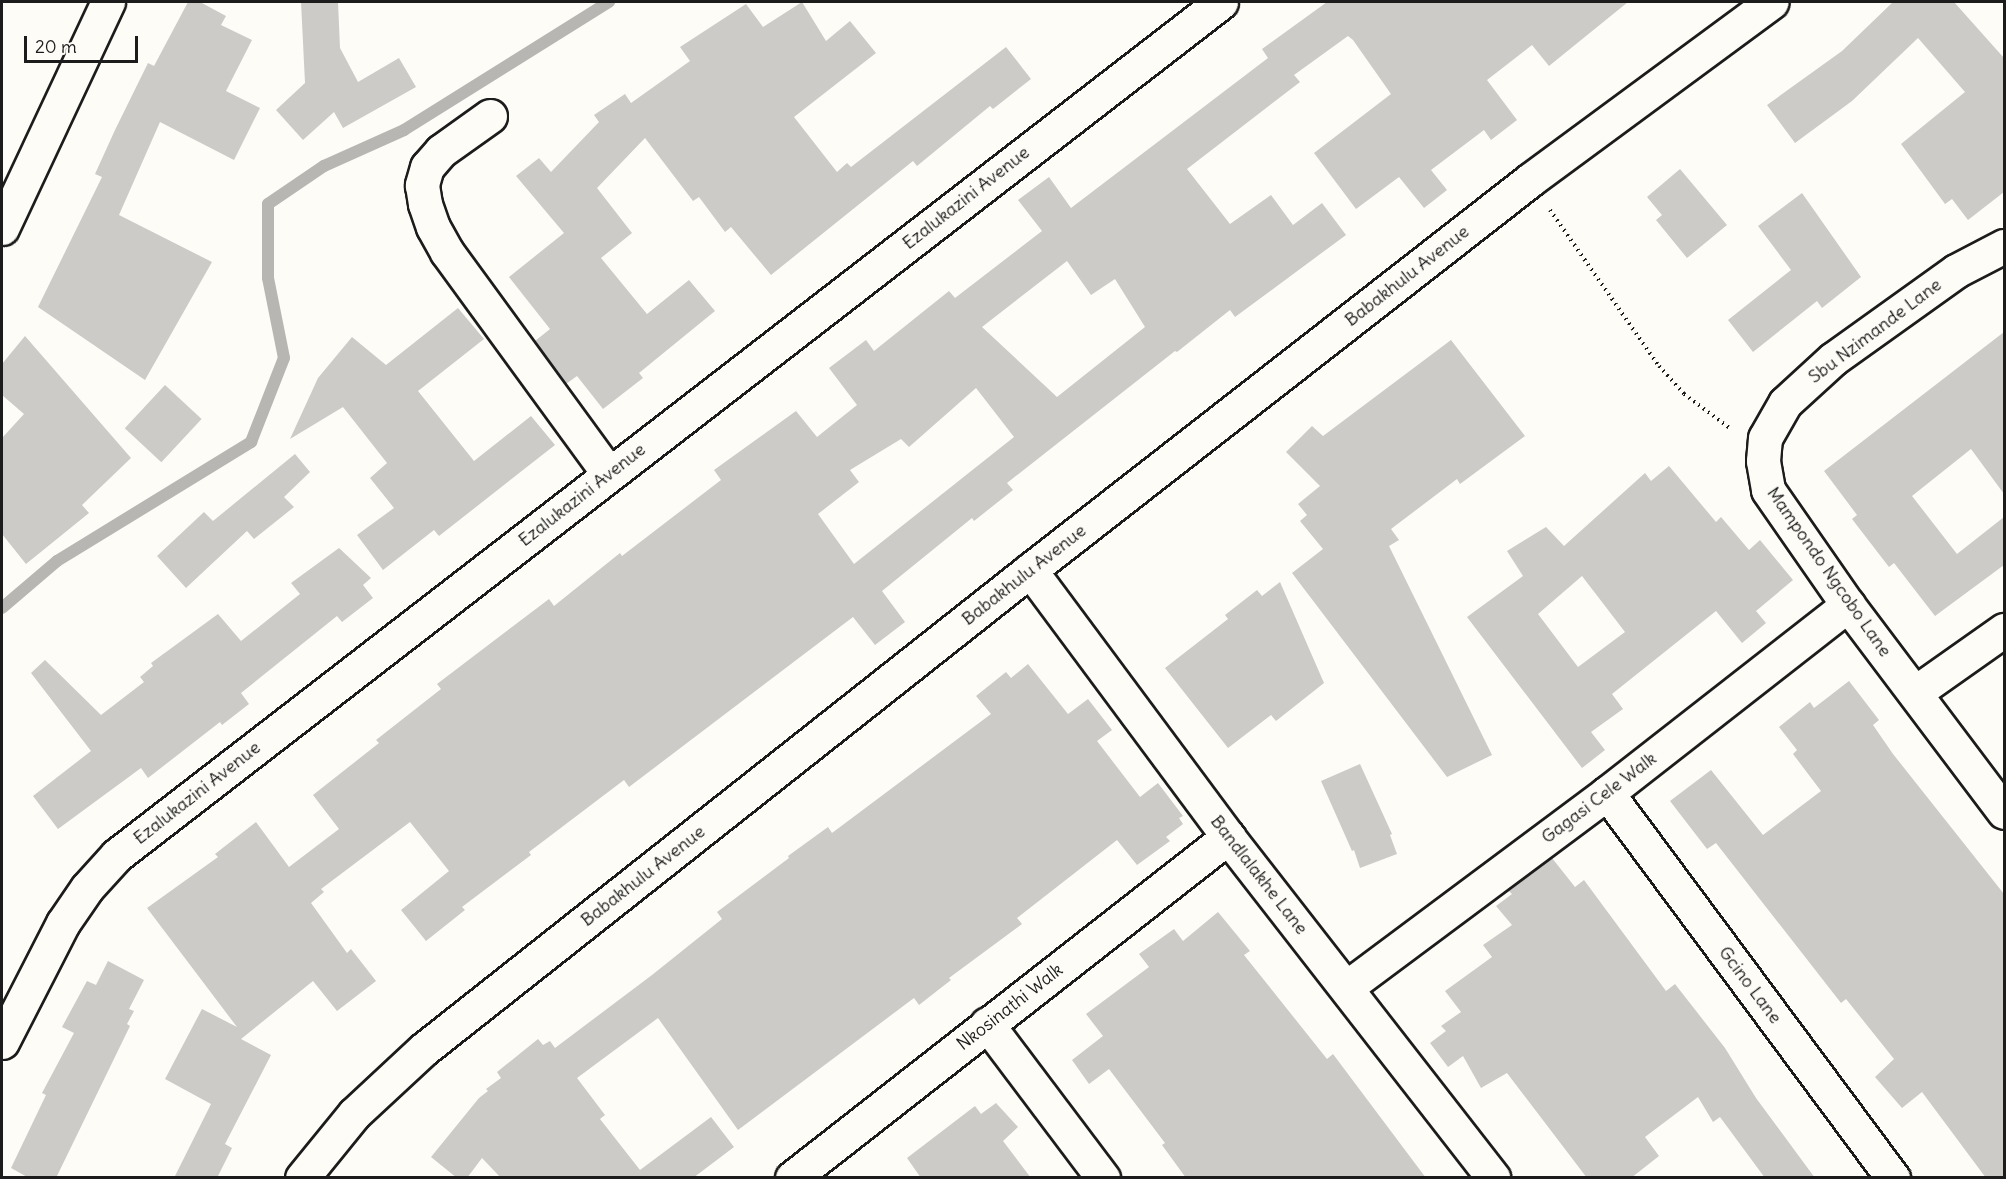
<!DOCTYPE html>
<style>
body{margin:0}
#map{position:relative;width:2006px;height:1179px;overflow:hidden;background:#fdfcf7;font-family:Delius,sans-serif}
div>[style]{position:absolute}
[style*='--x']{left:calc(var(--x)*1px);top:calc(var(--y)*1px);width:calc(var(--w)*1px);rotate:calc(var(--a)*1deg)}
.stream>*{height:12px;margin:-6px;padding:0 6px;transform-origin:6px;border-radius:6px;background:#b7b6b2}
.building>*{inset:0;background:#cccbc8;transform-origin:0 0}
.path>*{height:4px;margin-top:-2px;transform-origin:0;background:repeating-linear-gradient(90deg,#1c1c1c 0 1.5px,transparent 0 6px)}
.roads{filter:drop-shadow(2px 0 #1c1c1c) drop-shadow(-2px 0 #1c1c1c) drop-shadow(0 2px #1c1c1c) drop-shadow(0 -2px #1c1c1c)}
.minor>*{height:33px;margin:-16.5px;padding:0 16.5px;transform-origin:16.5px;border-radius:16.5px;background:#fdfcf7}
span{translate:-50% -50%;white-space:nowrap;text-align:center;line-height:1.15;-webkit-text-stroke:4.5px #fdfcf7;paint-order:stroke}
.street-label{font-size:18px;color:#1c1c1c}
.frame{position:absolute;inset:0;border:3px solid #1c1c1c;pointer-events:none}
.scale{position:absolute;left:24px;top:36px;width:114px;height:27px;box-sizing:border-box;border:3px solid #1c1c1c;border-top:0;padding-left:8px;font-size:18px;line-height:21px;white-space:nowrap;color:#1c1c1c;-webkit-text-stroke:4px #fdfcf7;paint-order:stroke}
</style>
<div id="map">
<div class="stream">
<div style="--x:2;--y:608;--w:72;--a:-40.5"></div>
<div style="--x:57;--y:561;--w:228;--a:-31.5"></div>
<div style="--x:251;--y:442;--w:90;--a:-68.6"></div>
<div style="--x:284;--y:358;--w:82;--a:-101.3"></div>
<div style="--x:268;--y:278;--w:74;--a:-90"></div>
<div style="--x:268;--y:204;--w:68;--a:-34.2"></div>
<div style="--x:324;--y:166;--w:88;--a:-24.2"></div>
<div style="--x:404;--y:130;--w:242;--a:-32"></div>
</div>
<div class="building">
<div style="clip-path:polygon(188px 2px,200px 2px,226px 16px,221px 25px,252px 40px,226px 91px,260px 108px,234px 160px,160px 122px,119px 215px,212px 262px,145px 380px,38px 307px,102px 177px,95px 174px,115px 130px,148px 63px,154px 66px)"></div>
<div style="clip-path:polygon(301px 2px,338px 2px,340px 48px,358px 82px,399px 58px,416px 87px,343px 128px,334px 112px,303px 140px,276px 110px,305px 83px)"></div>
<div style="clip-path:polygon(802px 2px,826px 41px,850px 21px,876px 53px,794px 117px,837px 172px,847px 163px,851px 167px,1006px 47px,1031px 79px,993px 109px,990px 106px,917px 166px,913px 161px,771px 275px,731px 227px,725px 232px,699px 197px,693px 201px,645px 138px,597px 188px,632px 233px,601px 258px,647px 314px,689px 280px,715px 311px,639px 373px,643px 378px,603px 409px,577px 376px,566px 384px,535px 341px,550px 329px,509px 277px,564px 233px,516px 176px,539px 158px,551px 172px,599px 122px,594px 115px,625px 94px,631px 103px,690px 61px,680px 47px,746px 4px,763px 27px)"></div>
<div style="clip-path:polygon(evenodd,1327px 2px,1628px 2px,1549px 66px,1532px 45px,1487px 80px,1517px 120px,1491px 140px,1484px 130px,1431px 170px,1447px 190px,1424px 208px,1399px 177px,1356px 209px,1314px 153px,1391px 94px,1353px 40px,1348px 36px,1294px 75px,1300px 82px,1187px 169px,1230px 224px,1271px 195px,1293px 225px,1322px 203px,1346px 235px,1235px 317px,1230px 310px,1177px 352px,1175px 351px,1007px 483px,1013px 490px,974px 521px,972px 518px,882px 591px,905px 622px,875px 645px,853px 617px,629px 787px,624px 780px,529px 852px,531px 855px,462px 907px,465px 910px,426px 941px,401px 910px,449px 871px,410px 822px,321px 889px,324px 892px,311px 903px,347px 953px,351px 949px,376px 981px,337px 1011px,313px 981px,241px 1039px,271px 1055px,225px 1144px,232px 1148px,217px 1178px,174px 1178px,211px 1104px,165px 1079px,202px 1009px,237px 1027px,147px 908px,218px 857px,215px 854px,256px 822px,289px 867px,339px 829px,313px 795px,379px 743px,376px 740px,441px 689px,437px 684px,549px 599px,554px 606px,620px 553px,622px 556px,721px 480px,714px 470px,796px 411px,817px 437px,857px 405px,829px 368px,866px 340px,874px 351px,949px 291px,955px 298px,1042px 231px,1018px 200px,1049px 177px,1071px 208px,1268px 58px,1262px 49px,1327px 2px,1067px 261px,1091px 295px,1115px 279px,1145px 327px,1057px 397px,982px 327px,1067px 261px,1327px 2px,976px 388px,1014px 437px,854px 564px,818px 514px,859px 482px,850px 470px,901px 439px,909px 447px,976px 388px)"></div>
<div style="clip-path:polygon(1893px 2px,1954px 2px,2004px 58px,2004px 192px,1968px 220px,1952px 199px,1945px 204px,1901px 144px,1965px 92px,1918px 38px,1852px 101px,1795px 143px,1767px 105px,1842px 51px)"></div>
<div style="clip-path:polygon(1680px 169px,1727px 225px,1687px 258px,1656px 220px,1662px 215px,1647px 197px)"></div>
<div style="clip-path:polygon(1802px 193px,1861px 277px,1822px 308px,1817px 301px,1753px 352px,1728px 320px,1791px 270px,1758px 226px)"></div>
<div style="clip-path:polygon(458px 308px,484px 339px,418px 391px,474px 461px,531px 416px,555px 445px,439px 536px,434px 530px,383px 570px,357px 535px,394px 508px,370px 478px,387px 463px,343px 407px,290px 439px,318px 378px,352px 337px,386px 365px)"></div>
<div style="clip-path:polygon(2004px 332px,2004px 494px,1971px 449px,1912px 496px,1957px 554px,2004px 517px,2004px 565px,1935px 616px,1894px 563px,1889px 567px,1852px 519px,1857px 515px,1824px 471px)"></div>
<div style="clip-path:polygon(25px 336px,131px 458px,82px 505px,89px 513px,26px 564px,2px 534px,2px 438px,24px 414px,2px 395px,2px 364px)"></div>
<div style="clip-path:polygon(1451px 340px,1525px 436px,1460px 484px,1457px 479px,1391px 529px,1399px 540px,1389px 546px,1492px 755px,1447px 777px,1292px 573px,1323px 549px,1300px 521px,1307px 515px,1298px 504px,1320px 486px,1286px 452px,1312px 426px,1323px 436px)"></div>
<div style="left:165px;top:385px;width:50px;height:59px;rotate:43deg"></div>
<div style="clip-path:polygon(295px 454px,310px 472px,284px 497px,294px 507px,254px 539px,247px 531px,186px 588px,157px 556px,204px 512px,213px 521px)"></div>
<div style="clip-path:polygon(evenodd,1669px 466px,1716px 522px,1721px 517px,1749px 550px,1760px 540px,1793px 580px,1756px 611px,1766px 623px,1742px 643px,1716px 611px,1612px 694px,1623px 709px,1591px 732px,1605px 750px,1582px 768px,1467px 617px,1523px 576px,1507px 551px,1546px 527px,1564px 546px,1645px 473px,1651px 481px,1669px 466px,1582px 576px,1625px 632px,1578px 667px,1538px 614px,1582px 576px)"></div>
<div style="clip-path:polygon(339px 548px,371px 578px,363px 585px,373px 598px,342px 622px,337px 616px,241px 693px,249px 704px,222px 725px,220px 722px,148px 778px,141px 768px,58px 829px,33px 796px,91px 751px,31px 673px,45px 660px,101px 715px,144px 682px,140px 677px,153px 666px,151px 663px,218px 614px,241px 641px,300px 594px,291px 583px)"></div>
<div style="clip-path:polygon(1280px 582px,1324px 683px,1276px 721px,1271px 715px,1228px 748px,1165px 668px,1228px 619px,1225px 615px,1257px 590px,1262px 596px)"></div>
<div style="clip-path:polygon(1028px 664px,1068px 714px,1088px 699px,1112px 730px,1097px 741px,1140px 797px,1158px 783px,1183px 816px,1179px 818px,1183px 824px,1166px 837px,1170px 841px,1137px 865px,1117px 840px,1017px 918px,1022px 924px,949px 978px,951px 980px,919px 1005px,914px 998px,738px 1130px,658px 1018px,577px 1078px,605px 1115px,600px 1119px,640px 1170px,711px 1117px,734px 1147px,693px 1178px,501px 1178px,482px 1158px,467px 1178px,457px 1178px,431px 1157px,479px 1098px,488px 1091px,486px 1089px,501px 1078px,497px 1072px,538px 1039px,543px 1045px,550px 1041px,555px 1048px,652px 975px,722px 919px,717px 912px,789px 858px,788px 856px,828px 827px,832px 833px,991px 714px,976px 696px,1006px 672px,1011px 678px)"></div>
<div style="clip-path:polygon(1849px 681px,1879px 720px,1873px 725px,1893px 754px,2004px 894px,2004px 1178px,1986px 1178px,1922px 1092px,1902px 1108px,1875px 1077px,1894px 1059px,1846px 999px,1841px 1003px,1716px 843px,1707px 849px,1670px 801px,1711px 770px,1763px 835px,1821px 791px,1793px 754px,1797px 750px,1779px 727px,1810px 702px,1814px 708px)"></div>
<div style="clip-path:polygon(1360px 764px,1392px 834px,1390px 835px,1397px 854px,1360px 868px,1354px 850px,1352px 851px,1321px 781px)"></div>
<div style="clip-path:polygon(1552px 858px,1575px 887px,1584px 880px,1666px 991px,1675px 984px,1725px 1048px,1756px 1098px,1815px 1178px,1765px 1178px,1720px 1117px,1713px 1122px,1698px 1097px,1645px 1137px,1659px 1156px,1631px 1178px,1587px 1178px,1507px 1073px,1481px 1088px,1463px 1056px,1448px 1067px,1430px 1043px,1446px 1031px,1441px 1026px,1461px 1012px,1445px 991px,1492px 957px,1483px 945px,1512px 925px,1496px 906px,1512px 894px,1509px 891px)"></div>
<div style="clip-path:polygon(1218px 912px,1250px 951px,1244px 955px,1327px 1059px,1333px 1054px,1426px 1178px,1186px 1178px,1162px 1145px,1165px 1143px,1109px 1069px,1089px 1084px,1072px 1060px,1103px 1036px,1086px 1014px,1149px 967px,1139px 954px,1174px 929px,1183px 941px)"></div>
<div style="clip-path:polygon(108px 961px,144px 980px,129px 1009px,134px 1011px,127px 1024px,130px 1026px,56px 1178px,29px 1178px,11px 1168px,46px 1095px,42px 1093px,74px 1033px,62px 1027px,87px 981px,96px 985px)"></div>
<div style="clip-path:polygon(996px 1103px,1018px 1127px,1003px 1141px,1031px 1178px,921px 1178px,907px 1158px,975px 1106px,981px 1114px)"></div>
</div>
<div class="path">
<div style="--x:1550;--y:210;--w:190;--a:55.1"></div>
<div style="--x:1659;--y:366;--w:38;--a:48"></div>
<div style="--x:1684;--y:394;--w:59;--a:36.7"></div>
</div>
<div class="roads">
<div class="minor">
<div style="--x:490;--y:116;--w:60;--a:144.5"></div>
<div style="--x:441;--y:151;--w:21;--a:131"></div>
<div style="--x:427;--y:167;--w:19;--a:106"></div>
<div style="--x:422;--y:185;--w:19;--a:81"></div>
<div style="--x:425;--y:204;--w:24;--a:71"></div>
<div style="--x:433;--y:227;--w:29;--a:61"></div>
<div style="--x:447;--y:252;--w:275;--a:53.9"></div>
<div style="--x:2;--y:228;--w:250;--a:-64.9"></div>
<div style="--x:2004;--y:246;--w:54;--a:152.5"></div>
<div style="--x:1956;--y:271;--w:151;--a:144.4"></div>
<div style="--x:1833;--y:359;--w:65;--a:137.5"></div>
<div style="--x:1785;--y:403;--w:40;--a:119.7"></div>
<div style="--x:1765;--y:438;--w:23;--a:95"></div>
<div style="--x:1763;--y:461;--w:29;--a:80"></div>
<div style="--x:1768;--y:490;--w:140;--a:55.2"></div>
<div style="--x:1848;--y:605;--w:259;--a:53"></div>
<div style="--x:1030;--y:570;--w:332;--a:53.4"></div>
<div style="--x:1228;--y:837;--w:432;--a:52.1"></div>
<div style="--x:1916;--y:692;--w:108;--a:-35.2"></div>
<div style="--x:1607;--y:793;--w:480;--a:53.4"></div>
<div style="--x:1347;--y:987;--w:324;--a:-36.7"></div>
<div style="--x:1607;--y:793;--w:306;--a:-38"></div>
<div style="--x:987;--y:1024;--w:193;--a:53"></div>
<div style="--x:2;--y:1042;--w:134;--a:-62.9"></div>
<div style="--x:63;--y:923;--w:42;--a:-55.6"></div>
<div style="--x:87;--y:888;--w:45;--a:-47.7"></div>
<div style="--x:117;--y:855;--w:1395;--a:-37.69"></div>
<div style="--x:302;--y:1178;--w:82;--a:-50.9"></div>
<div style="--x:354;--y:1114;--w:96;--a:-42.9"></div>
<div style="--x:424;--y:1049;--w:772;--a:-38.32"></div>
<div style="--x:1030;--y:570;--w:634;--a:-37.95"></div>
<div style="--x:1530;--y:180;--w:300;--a:-36.4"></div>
<div style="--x:792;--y:1178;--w:554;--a:-38.03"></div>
</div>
</div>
<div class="street-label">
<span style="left:966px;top:198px;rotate:-38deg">Ezalukazini Avenue</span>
<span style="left:1407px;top:276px;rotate:-38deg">Babakhulu Avenue</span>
<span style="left:1875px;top:331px;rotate:-37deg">Sbu Nzimande Lane</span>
<span style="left:582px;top:495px;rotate:-38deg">Ezalukazini Avenue</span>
<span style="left:1829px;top:572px;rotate:55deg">Mampondo Ngcobo Lane</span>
<span style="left:1024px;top:575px;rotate:-38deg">Babakhulu Avenue</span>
<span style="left:197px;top:793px;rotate:-38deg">Ezalukazini Avenue</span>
<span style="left:1599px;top:798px;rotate:-37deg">Gagasi Cele Walk</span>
<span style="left:1259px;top:875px;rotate:52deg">Bandlalakhe Lane</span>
<span style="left:643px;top:876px;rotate:-38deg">Babakhulu Avenue</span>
<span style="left:1750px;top:985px;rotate:53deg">Gcino Lane</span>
<span style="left:1010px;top:1007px;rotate:-38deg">Nkosinathi Walk</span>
</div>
<div class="frame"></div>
<div class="scale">20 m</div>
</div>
